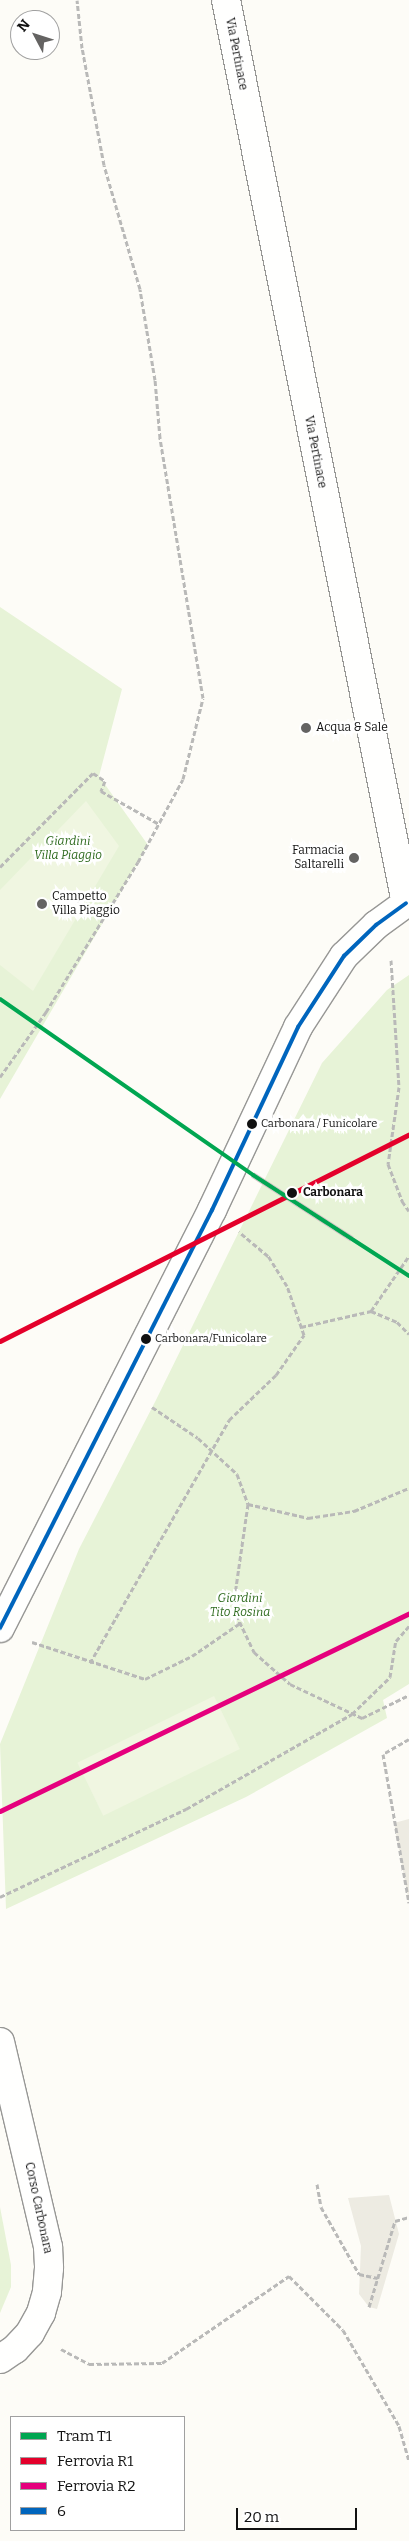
<!DOCTYPE html>
<style>
body{margin:0}
#map{position:relative;width:409px;height:2541px;overflow:hidden;background:#fdfcf7;font-family:Bitter,serif}
div>[style]{position:absolute}
[style*='--x']{left:calc(var(--x)*1px);top:calc(var(--y)*1px);width:calc(var(--w)*1px);rotate:calc(var(--a)*1deg)}
.green>*{inset:0;background:#e7f3d7}
.pitch>*{inset:0;background:#f0f6e1;transform-origin:0 0}
.plaza>*{inset:0;background:#edebe2}
.path>*{height:3px;margin-top:-1.5px;transform-origin:0;background:repeating-linear-gradient(90deg,#b9b9b8 0 5px,transparent 0 7.5px)}
.roads{filter:drop-shadow(1px 0 #979795) drop-shadow(-1px 0 #979795) drop-shadow(0 1px #979795) drop-shadow(0 -1px #979795)}
.minor>*{height:28px;margin:-14px;padding:0 14px;transform-origin:14px;border-radius:14px;background:#fffffe}
.rail>*{height:5.5px;margin-top:-2.75px;transform-origin:0;background:repeating-linear-gradient(90deg,#fff 0 11px,#d9c6c7 0 22px);box-sizing:border-box;border-block:1px solid #d9c6c7}
.bus-1>*{height:4px;margin:-2px;padding:0 2px;transform-origin:2px;border-radius:2px;background:#0065bd}
.rail-1>*{height:5px;margin:-2.5px;padding:0 2.5px;transform-origin:2.5px;border-radius:2.5px;background:#e4002b}
.rail-2>*{height:5px;margin:-2.5px;padding:0 2.5px;transform-origin:2.5px;border-radius:2.5px;background:#e5007d}
.tram-1>*{height:4px;margin:-2px;padding:0 2px;transform-origin:2px;border-radius:2px;background:#00a651}
.dots>*{width:14px;height:14px;translate:-50% -50%;box-sizing:border-box;border:2px solid #fff;border-radius:50%}
span{translate:-50% -50%;white-space:nowrap;text-align:center;line-height:1.15;-webkit-text-stroke:5px #fff;paint-order:stroke}
.bus-label{font-size:11px;color:#111}
.left{translate:0 -50%;text-align:left}
.street-label{font-size:12px;color:#111}
.poi-label{font-size:12px;color:#111}
.right{translate:-100% -50%;text-align:right}
.park-label{font-size:12px;color:#2f6b1f;font-style:italic}
.stop-label{font-size:12px;color:#111;font-weight:700}
.legend{position:absolute;left:10px;top:2416px;width:175px;height:115px;box-sizing:border-box;background:#fff;border:1px solid #a0a0a0;margin:0;padding:6px 9px;list-style:none;font-size:15px;color:#111}
.legend li{display:flex;align-items:center;gap:10px;height:25px}
.legend b{width:25px;border:1px solid #a0a0a0}
.north{position:absolute;left:10px;top:10px;width:50px;height:50px;box-sizing:border-box;background:#fff;border:1px solid #a0a0a0;border-radius:50%;rotate:310deg;font-size:14px;font-weight:700;line-height:20px;text-align:center;color:#111}
.north::after{content:'';display:block;margin:auto;width:18px;height:22px;background:#646362;clip-path:polygon(50% 0,100% 100%,50% 72%,0 100%)}
.scale{position:absolute;left:236px;top:2508px;width:121px;height:22px;box-sizing:border-box;border:2px solid #111;border-top:0;padding-left:6px;font-size:15px;line-height:18px;white-space:nowrap;color:#111;-webkit-text-stroke:4px #fff;paint-order:stroke}
</style>
<div id="map">
<div class="green">
<div style="clip-path:polygon(0 607px,122px 689px,99px 776px,148px 845px,0 1099px)"></div>
<div style="clip-path:polygon(409px 975px,409px 1684px,383px 1700px,387px 1718px,246px 1797px,6px 1909px,0 1744px,79px 1549px,156px 1400px,322px 1063px,387px 990px)"></div>
<div style="clip-path:polygon(0 2207px,11px 2265px,11px 2287px,0 2313px)"></div>
</div>
<div class="pitch">
<div style="clip-path:polygon(86px 801px,119px 846px,33px 991px,0 965px,0 890px)"></div>
<div style="left:214px;top:1696px;width:59px;height:152px;rotate:64deg"></div>
</div>
<div class="plaza">
<div style="clip-path:polygon(409px 1819px,409px 1903px,394px 1823px)"></div>
<div style="clip-path:polygon(389px 2195px,399px 2234px,377px 2309px,369px 2307px,359px 2294px,361px 2246px,348px 2198px)"></div>
</div>
<div class="path">
<div style="--x:0;--y:867;--w:132;--a:-45.3"></div>
<div style="--x:93;--y:773;--w:14;--a:34"></div>
<div style="--x:105;--y:781;--w:11;--a:112"></div>
<div style="--x:101;--y:791;--w:67;--a:29.6"></div>
<div style="--x:391;--y:960;--w:127;--a:86.4"></div>
<div style="--x:399;--y:1087;--w:78;--a:98.1"></div>
<div style="--x:388;--y:1164;--w:40;--a:69"></div>
<div style="--x:402;--y:1201;--w:12;--a:55"></div>
<div style="--x:0;--y:1077;--w:80;--a:-54.7"></div>
<div style="--x:46;--y:1012;--w:176;--a:-58.5"></div>
<div style="--x:138;--y:862;--w:94;--a:-61.5"></div>
<div style="--x:183;--y:779;--w:83;--a:-76.1"></div>
<div style="--x:203;--y:698;--w:264;--a:-99.4"></div>
<div style="--x:160;--y:438;--w:58;--a:-94.9"></div>
<div style="--x:155;--y:380;--w:92;--a:-99.4"></div>
<div style="--x:140;--y:289;--w:129;--a:-106.2"></div>
<div style="--x:104;--y:165;--w:119;--a:-100.6"></div>
<div style="--x:82;--y:48;--w:48;--a:-95.9"></div>
<div style="--x:371;--y:1311;--w:67;--a:-55.4"></div>
<div style="--x:301;--y:1327;--w:72;--a:-12.9"></div>
<div style="--x:371;--y:1311;--w:28;--a:23"></div>
<div style="--x:397;--y:1322;--w:17;--a:45"></div>
<div style="--x:152;--y:1407;--w:55;--a:34"></div>
<div style="--x:198;--y:1438;--w:53;--a:42.7"></div>
<div style="--x:237;--y:1474;--w:32;--a:70"></div>
<div style="--x:248;--y:1504;--w:105;--a:98.2"></div>
<div style="--x:233;--y:1608;--w:49;--a:64.5"></div>
<div style="--x:254;--y:1652;--w:48;--a:41.6"></div>
<div style="--x:290;--y:1684;--w:80;--a:25.3"></div>
<div style="--x:362;--y:1718;--w:52;--a:-26.1"></div>
<div style="--x:248;--y:1504;--w:62;--a:13.1"></div>
<div style="--x:308;--y:1518;--w:47;--a:-8.7"></div>
<div style="--x:354;--y:1511;--w:60;--a:-22.7"></div>
<div style="--x:32;--y:1642;--w:119;--a:18.1"></div>
<div style="--x:145;--y:1679;--w:52;--a:-26.1"></div>
<div style="--x:192;--y:1656;--w:58;--a:-34.5"></div>
<div style="--x:90;--y:1663;--w:280;--a:-60.2"></div>
<div style="--x:229;--y:1420;--w:65;--a:-43.8"></div>
<div style="--x:276;--y:1375;--w:49;--a:-55"></div>
<div style="--x:304;--y:1335;--w:52;--a:-109.1"></div>
<div style="--x:287;--y:1286;--w:36;--a:-122"></div>
<div style="--x:268;--y:1256;--w:38;--a:-140"></div>
<div style="--x:409;--y:1739;--w:30;--a:150"></div>
<div style="--x:383;--y:1754;--w:151;--a:80.1"></div>
<div style="--x:0;--y:1897;--w:206;--a:-25.3"></div>
<div style="--x:186;--y:1809;--w:191;--a:-29.8"></div>
<div style="--x:352;--y:1714;--w:53;--a:-44.2"></div>
<div style="--x:390;--y:1677;--w:36;--a:-81"></div>
<div style="--x:396;--y:1641;--w:20;--a:-49"></div>
<div style="--x:317;--y:2184;--w:23;--a:80"></div>
<div style="--x:321;--y:2207;--w:77;--a:60.4"></div>
<div style="--x:359;--y:2274;--w:19;--a:12"></div>
<div style="--x:369;--y:2307;--w:90;--a:-73.2"></div>
<div style="--x:395;--y:2221;--w:15;--a:-16"></div>
<div style="--x:61;--y:2349;--w:32;--a:28"></div>
<div style="--x:89;--y:2364;--w:73;--a:-0.8"></div>
<div style="--x:162;--y:2363;--w:154;--a:-34.4"></div>
<div style="--x:289;--y:2276;--w:76;--a:45"></div>
<div style="--x:343;--y:2330;--w:111;--a:59.7"></div>
<div style="--x:399;--y:2426;--w:37;--a:74"></div>
</div>
<div class="roads">
<div class="minor">
<div style="--x:226;--y:0;--w:921;--a:78.73"></div>
<div style="--x:0;--y:1628;--w:469;--a:-63.1"></div>
<div style="--x:212;--y:1210;--w:202;--a:-64.8"></div>
<div style="--x:298;--y:1027;--w:85;--a:-57.1"></div>
<div style="--x:344;--y:956;--w:45;--a:-44.1"></div>
<div style="--x:376;--y:925;--w:37;--a:-36"></div>
<div style="--x:0;--y:2042;--w:211;--a:76.8"></div>
<div style="--x:48;--y:2247;--w:21;--a:87"></div>
<div style="--x:49;--y:2268;--w:24;--a:95"></div>
<div style="--x:47;--y:2292;--w:22;--a:106"></div>
<div style="--x:41;--y:2313;--w:23;--a:119"></div>
<div style="--x:30;--y:2333;--w:22;--a:133"></div>
<div style="--x:15;--y:2349;--w:18;--a:146"></div>
</div>
</div>
<div class="rail">
<div style="--x:253;--y:1175;--w:118;--a:32.9"></div>
</div>
<div class="bus-1">
<div style="--x:0;--y:1628;--w:469;--a:-63.1"></div>
<div style="--x:212;--y:1210;--w:202;--a:-64.8"></div>
<div style="--x:298;--y:1027;--w:85;--a:-57.1"></div>
<div style="--x:344;--y:956;--w:45;--a:-44.1"></div>
<div style="--x:376;--y:925;--w:37;--a:-36"></div>
</div>
<div class="rail-1">
<div style="--x:0;--y:1341;--w:458;--a:-26.8"></div>
</div>
<div class="rail-2">
<div style="--x:0;--y:1811;--w:454;--a:-25.8"></div>
</div>
<div class="tram-1">
<div style="--x:0;--y:999;--w:308;--a:34.8"></div>
<div style="--x:253;--y:1175;--w:186;--a:32.9"></div>
</div>
<div class="dots">
<div style="left:306px;top:728px;background:#646362"></div>
<div style="left:354px;top:858px;background:#646362"></div>
<div style="left:42px;top:904px;background:#646362"></div>
<div style="left:252px;top:1124px;background:#111"></div>
<div style="left:292px;top:1193px;background:#111"></div>
<div style="left:146px;top:1339px;background:#111"></div>
</div>
<div class="bus-label">
<span class="left" style="left:261px;top:1124px">Carbonara / Funicolare</span>
<span class="left" style="left:155px;top:1339px">Carbonara/Funicolare</span>
</div>
<div class="street-label">
<span style="left:236px;top:54px;rotate:79deg">Via Pertinace</span>
<span style="left:315px;top:452px;rotate:79deg">Via Pertinace</span>
<span style="left:38px;top:2208px;rotate:78deg">Corso Carbonara</span>
</div>
<div class="poi-label">
<span class="left" style="left:316px;top:728px">Acqua &amp; Sale</span>
<span class="right" style="left:344px;top:858px">Farmacia<br>Saltarelli</span>
<span class="left" style="left:52px;top:904px">Campetto<br>Villa Piaggio</span>
</div>
<div class="park-label">
<span style="left:68px;top:849px">Giardini<br>Villa Piaggio</span>
<span style="left:240px;top:1606px">Giardini<br>Tito Rosina</span>
</div>
<div class="stop-label">
<span class="left" style="left:303px;top:1193px">Carbonara</span>
</div>
<ul class="legend">
<li><b style="height:6px;background:#00a651"></b>Tram T1</li>
<li><b style="height:6px;background:#e4002b"></b>Ferrovia R1</li>
<li><b style="height:6px;background:#e5007d"></b>Ferrovia R2</li>
<li><b style="height:6px;background:#0065bd"></b>6</li>
</ul>
<div class="north">N</div>
<div class="scale">20 m</div>
</div>
